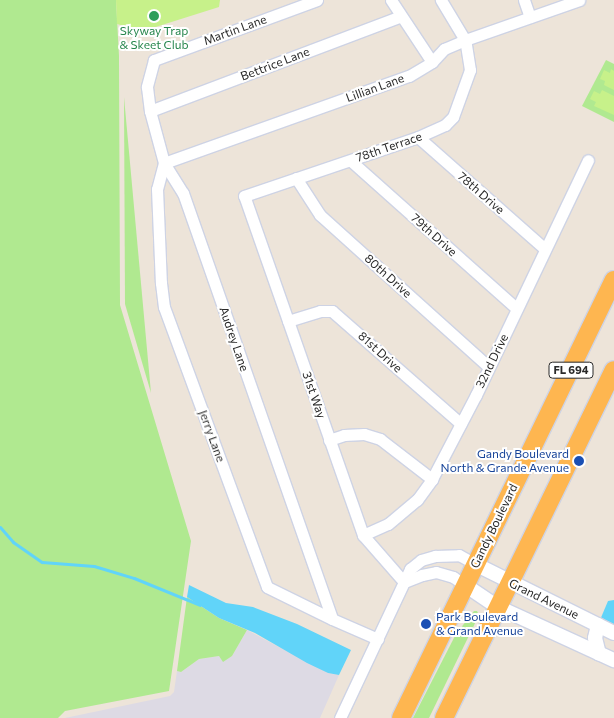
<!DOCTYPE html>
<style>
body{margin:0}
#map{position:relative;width:614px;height:718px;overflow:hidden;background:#ede4d9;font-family:Commissioner,sans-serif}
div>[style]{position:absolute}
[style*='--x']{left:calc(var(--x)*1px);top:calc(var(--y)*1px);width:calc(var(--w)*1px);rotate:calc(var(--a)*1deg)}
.industrial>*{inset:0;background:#dddae4}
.green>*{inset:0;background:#b0e990}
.pitch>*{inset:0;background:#c7f18a}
.water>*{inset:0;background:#61d4f9}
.stream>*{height:3px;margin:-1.5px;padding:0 1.5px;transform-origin:1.5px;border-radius:1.5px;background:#61d4f9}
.roads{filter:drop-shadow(1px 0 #ced3e4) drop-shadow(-1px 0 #ced3e4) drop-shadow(0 1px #ced3e4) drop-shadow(0 -1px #ced3e4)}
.minor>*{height:11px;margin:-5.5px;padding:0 5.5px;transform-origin:5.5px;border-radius:5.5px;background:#fff}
.tertiary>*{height:14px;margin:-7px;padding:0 7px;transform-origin:7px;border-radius:7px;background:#fff}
.trunk>*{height:18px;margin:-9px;padding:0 9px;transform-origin:9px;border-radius:9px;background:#feb650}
.dots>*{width:14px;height:14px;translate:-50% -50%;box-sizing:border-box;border:2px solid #fff;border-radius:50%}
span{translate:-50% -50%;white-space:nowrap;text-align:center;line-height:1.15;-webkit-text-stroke:4px #fff;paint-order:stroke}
.shield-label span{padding:1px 4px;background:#fff;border:1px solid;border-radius:4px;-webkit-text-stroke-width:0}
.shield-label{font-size:11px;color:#292929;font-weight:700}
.street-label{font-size:12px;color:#292929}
.leisure-label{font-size:12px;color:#27864d}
.transit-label{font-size:12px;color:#164399}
.right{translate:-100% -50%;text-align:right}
.left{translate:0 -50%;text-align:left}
</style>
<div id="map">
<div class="industrial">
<div style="clip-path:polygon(247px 630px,328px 673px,339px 675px,320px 718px,65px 718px,170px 696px,174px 692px,177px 671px,181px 672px,199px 659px,219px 656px,223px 661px,232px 656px)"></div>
</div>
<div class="green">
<div style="clip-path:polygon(0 0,116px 0,119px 56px,120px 305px,191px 541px,169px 691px,65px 711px,58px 718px,0 718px)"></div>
<div style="clip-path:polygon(606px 60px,614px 64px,614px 122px,582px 106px)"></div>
<div style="clip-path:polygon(124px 97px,151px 393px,125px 304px)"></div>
<div style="clip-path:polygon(187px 597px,219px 618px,247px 630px,232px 656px,223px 662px,219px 656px,199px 659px,181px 672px,177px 671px)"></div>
<div style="clip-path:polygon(474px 611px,477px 611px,479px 615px,429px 718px,413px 718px,456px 634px)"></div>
</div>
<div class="pitch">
<div style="clip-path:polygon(116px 0,220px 0,219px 7px,143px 31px,117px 24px)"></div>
<div style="clip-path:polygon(611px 69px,614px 71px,614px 90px,604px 85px,605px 81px,600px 79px,604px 70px,610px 73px)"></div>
<div style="clip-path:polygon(602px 90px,614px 96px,614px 115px,594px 106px,596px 102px,590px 99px,594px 91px,600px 94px)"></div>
</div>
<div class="water">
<div style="clip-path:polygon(189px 585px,226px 603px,253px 607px,297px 624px,351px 650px,339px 675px,328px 673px,307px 663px,255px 633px,219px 618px,187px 597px)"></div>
<div style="clip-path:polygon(614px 600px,614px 627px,600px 620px,608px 601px)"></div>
</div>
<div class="stream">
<div style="--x:0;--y:527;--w:20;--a:49"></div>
<div style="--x:13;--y:542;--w:35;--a:35"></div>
<div style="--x:42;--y:562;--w:52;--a:4.4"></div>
<div style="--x:94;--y:566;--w:42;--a:16.7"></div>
<div style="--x:134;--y:578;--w:71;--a:22.2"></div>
</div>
<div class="roads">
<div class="minor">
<div style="--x:317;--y:0;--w:174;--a:159.8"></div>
<div style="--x:154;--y:60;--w:28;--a:105"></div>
<div style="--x:147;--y:87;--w:24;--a:83"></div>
<div style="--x:150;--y:111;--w:54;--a:74.9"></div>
<div style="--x:164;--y:163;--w:36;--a:58"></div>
<div style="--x:183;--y:193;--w:451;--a:70.7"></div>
<div style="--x:391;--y:0;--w:74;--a:56.5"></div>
<div style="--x:524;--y:0;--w:18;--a:71"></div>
<div style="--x:150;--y:111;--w:268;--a:-20.7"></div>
<div style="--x:418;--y:137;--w:168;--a:41.4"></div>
<div style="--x:351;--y:161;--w:222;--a:41.7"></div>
<div style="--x:164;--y:163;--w:27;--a:105"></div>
<div style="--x:157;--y:189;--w:94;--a:87.6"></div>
<div style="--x:161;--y:283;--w:24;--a:83"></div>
<div style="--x:164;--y:307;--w:298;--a:69.8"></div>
<div style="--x:267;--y:587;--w:72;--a:26.2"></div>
<div style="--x:332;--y:619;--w:50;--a:23.5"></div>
<div style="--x:164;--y:163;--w:260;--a:-19.6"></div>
<div style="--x:409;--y:76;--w:27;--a:-31"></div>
<div style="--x:432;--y:62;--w:18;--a:-47"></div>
<div style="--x:444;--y:49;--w:23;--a:-23"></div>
<div style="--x:465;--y:40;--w:121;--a:-19.3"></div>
<div style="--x:296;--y:178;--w:44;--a:57"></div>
<div style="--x:320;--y:215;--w:227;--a:42"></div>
<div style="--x:288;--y:321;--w:34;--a:-17"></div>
<div style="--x:320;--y:311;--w:12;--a:0"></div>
<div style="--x:332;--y:311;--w:171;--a:41.2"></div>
<div style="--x:329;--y:440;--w:16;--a:-18"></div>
<div style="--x:344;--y:435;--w:20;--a:-3"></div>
<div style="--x:364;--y:434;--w:17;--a:17"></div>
<div style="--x:380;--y:439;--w:66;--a:37.6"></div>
<div style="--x:363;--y:535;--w:27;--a:-24"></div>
<div style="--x:388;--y:524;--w:38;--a:-40"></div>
<div style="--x:417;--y:500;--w:26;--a:-54"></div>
<div style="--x:432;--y:479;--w:95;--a:-62.4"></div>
<div style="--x:476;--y:395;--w:260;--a:-64.5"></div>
<div style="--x:404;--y:582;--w:62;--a:-131.1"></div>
<div style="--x:363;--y:535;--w:359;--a:-109.3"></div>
<div style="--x:244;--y:196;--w:184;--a:-18.7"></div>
<div style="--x:418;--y:137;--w:30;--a:-24"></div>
<div style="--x:445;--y:125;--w:11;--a:-45"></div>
<div style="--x:453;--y:117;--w:50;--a:-70.1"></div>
<div style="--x:470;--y:70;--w:30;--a:-99"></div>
<div style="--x:465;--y:40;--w:47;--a:-121"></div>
<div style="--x:404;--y:582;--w:19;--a:-21"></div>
<div style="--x:422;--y:575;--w:14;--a:-12"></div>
<div style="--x:436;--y:572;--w:18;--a:16"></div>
<div style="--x:453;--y:577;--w:14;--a:34"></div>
<div style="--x:340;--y:718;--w:165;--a:-64.8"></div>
<div style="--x:410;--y:569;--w:14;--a:-39"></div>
<div style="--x:421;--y:560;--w:15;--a:-16"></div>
<div style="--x:435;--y:556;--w:24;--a:-2"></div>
<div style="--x:459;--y:555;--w:18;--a:29"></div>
</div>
<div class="tertiary">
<div style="--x:475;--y:564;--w:155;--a:26.4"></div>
<div style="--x:465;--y:585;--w:40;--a:34"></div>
<div style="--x:498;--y:607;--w:128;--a:24.6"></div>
<div style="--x:598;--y:625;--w:13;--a:103"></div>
<div style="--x:595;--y:638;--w:16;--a:76"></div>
</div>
<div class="trunk">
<div style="--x:401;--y:718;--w:487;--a:-64.1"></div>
<div style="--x:444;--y:718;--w:387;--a:-64"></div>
</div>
</div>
<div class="dots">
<div style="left:154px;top:16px;background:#2e9e5b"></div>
<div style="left:579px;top:461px;background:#1a4fb4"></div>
<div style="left:426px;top:624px;background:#1a4fb4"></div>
</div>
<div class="shield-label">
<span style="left:571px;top:370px">FL 694</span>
</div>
<div class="street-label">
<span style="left:235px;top:30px;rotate:-20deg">Martin Lane</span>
<span style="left:275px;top:64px;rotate:-21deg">Bettrice Lane</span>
<span style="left:375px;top:88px;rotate:-20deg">Lillian Lane</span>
<span style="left:389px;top:147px;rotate:-19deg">78th Terrace</span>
<span style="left:481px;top:193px;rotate:41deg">78th Drive</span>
<span style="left:434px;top:235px;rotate:42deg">79th Drive</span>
<span style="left:388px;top:276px;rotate:42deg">80th Drive</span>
<span style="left:234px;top:339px;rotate:71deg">Audrey Lane</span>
<span style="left:380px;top:352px;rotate:42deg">81st Drive</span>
<span style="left:492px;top:361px;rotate:-64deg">32nd Drive</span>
<span style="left:314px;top:395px;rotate:71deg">31st Way</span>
<span style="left:212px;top:436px;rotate:70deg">Jerry Lane</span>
<span style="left:494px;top:526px;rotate:-64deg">Gandy Boulevard</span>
<span style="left:544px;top:599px;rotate:26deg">Grand Avenue</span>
</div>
<div class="leisure-label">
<span style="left:154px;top:38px">Skyway Trap<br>&amp; Skeet Club</span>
</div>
<div class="transit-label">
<span class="right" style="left:569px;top:461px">Gandy Boulevard<br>North &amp; Grande Avenue</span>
<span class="left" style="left:436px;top:624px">Park Boulevard<br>&amp; Grand Avenue</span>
</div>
</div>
